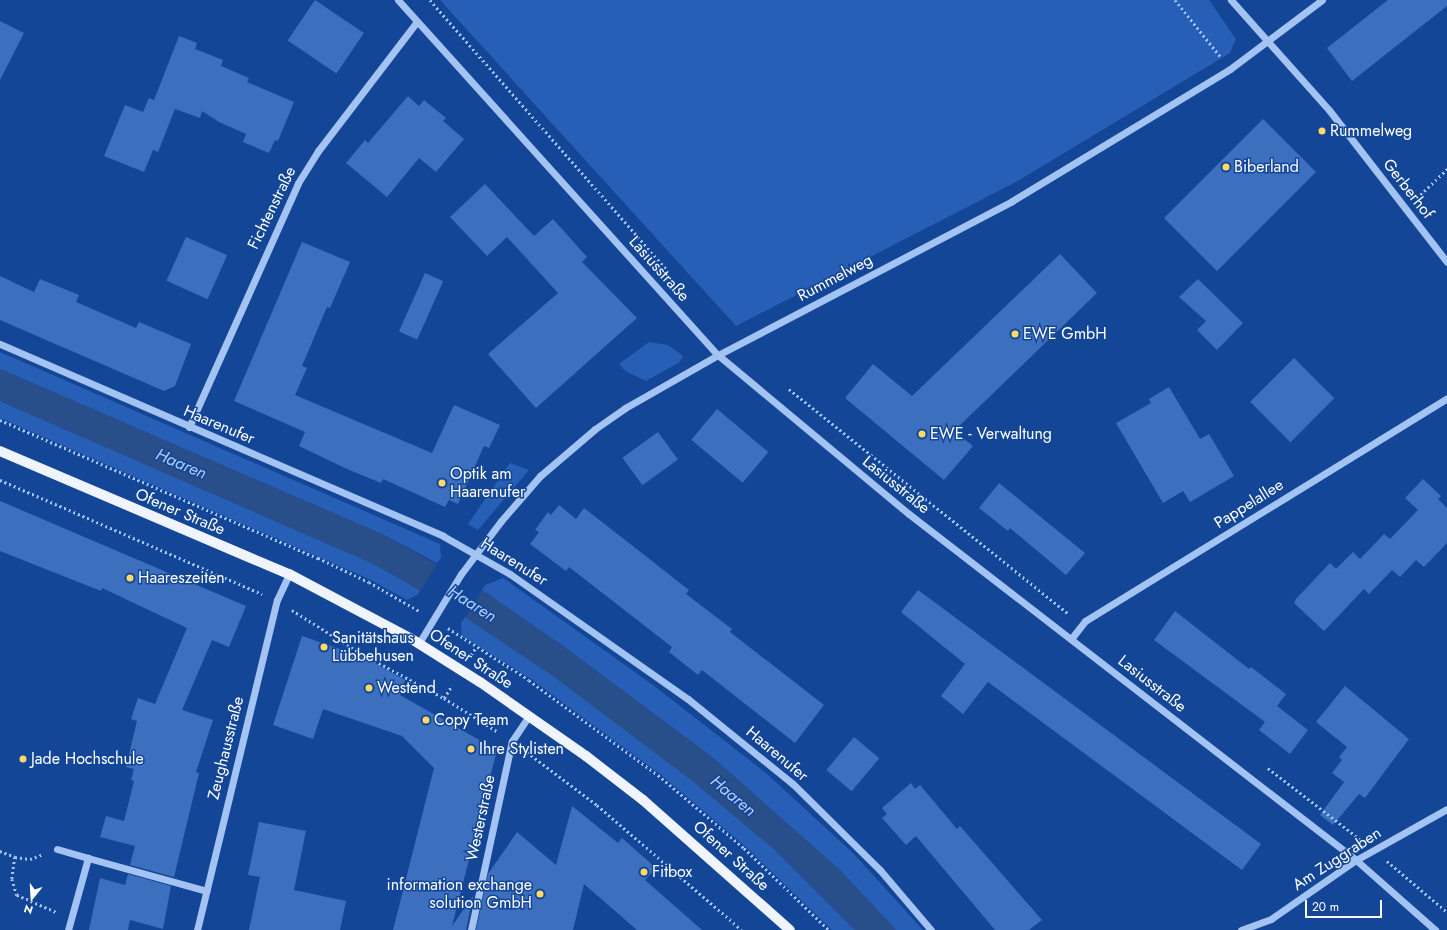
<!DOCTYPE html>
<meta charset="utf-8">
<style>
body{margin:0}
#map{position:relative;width:1447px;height:930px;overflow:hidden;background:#134696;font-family:Jost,sans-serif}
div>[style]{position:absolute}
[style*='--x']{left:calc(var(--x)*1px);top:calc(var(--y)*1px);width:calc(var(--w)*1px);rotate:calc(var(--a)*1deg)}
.green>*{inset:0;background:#265fb5}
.water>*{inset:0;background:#294f8a}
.pier>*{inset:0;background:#134696;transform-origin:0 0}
.building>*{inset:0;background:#3c70be;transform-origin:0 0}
.path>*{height:2.5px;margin-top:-1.25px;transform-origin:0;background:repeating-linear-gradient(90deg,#a3c3f3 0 2px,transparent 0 5px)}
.minor>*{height:7px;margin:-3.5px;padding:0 3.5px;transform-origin:3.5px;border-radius:3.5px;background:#a3c3f3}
.major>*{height:10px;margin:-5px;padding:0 5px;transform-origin:5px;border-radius:5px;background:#eff4ff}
.dots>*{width:11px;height:11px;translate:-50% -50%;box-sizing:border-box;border:2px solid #134696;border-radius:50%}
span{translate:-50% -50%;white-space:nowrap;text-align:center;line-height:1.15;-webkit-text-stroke:3px #134696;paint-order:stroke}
.poi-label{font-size:16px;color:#fff}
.left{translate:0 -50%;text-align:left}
.right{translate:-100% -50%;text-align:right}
.street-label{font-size:16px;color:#fff}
.water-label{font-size:17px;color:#afcef9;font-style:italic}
.north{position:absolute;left:12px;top:878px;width:40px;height:40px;-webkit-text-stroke:3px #134696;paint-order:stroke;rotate:198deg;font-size:11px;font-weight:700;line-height:16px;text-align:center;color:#fff}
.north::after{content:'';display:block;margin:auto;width:14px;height:18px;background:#fff;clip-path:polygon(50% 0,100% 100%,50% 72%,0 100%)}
.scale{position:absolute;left:1305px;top:900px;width:77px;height:18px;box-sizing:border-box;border:2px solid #fff;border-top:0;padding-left:5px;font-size:12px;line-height:14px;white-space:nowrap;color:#fff;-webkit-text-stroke:3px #134696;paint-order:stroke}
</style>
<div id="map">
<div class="green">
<div style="clip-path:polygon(440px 0,1209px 0,1236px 39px,1230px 53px,1016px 182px,736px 326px)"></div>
<div style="clip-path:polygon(649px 342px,668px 345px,683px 356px,680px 362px,646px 381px,625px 371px,619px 364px)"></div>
<div style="clip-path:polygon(0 352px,440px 544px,441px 558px,437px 563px,384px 535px,0 369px)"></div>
<div style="clip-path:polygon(0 401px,374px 564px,421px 590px,417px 595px,407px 600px,369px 579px,0 418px)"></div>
<div style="clip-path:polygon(510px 463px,529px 470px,478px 530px,468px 524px)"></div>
<div style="clip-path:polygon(503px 578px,653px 685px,766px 773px,854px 854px,923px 930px,896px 930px,840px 870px,712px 757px,567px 649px,482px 590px,485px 585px)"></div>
<div style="clip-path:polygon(465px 617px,552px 675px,694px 782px,774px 849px,855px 930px,832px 930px,746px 847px,660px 774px,531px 679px,462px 636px,461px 623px)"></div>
</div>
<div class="water">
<div style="clip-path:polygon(0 369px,384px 535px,482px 590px,567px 649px,712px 757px,840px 870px,896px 930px,855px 930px,774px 849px,694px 782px,552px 675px,465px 617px,374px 564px,0 401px)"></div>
</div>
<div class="pier">
<div style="left:438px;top:562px;width:52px;height:34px;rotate:31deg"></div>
</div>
<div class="building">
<div style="left:315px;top:0;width:59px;height:49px;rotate:34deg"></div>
<div style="clip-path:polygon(1388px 0,1447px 0,1447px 6px,1352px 81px,1327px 48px)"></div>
<div style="clip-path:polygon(0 21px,24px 33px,0 80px)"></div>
<div style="clip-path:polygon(179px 36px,197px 43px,195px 49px,223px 60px,221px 66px,249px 78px,247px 82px,294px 102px,278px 141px,275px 140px,269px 153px,243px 142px,246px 134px,219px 122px,202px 111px,200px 118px,175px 109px,158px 152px,153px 150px,144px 172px,104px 156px,125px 105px,143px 112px,149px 98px,154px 100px)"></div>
<div style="clip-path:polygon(408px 96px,419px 106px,424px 100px,446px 118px,443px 121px,464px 139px,436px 172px,419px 158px,387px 197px,346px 163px,365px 140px,368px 143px)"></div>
<div style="left:1263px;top:119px;width:75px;height:140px;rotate:45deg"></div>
<div style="clip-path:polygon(485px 184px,534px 236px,553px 219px,587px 257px,582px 262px,637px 318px,536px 408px,488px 354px,558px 293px,507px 237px,487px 256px,450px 217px)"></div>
<div style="left:186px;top:237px;width:45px;height:48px;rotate:24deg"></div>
<div style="clip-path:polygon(302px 242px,350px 262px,330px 308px,327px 307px,302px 366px,307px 368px,295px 395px,432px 453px,454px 405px,500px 425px,489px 448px,484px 446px,458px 504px,449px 500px,445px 507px,383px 479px,381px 483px,347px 469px,299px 446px,305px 432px,234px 401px)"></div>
<div style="clip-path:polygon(1060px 254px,1097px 293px,954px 431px,973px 446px,944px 480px,845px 398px,873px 364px,912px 396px)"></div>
<div style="left:425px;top:273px;width:20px;height:64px;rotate:24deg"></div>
<div style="clip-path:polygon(0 276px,34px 292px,40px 279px,79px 295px,76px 302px,136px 328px,139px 322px,191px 344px,175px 386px,164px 391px,0 320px)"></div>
<div style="clip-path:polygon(1198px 279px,1243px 323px,1217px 350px,1197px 330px,1206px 321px,1179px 297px)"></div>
<div style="left:1294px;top:358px;width:57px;height:62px;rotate:45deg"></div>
<div style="clip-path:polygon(1169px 387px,1200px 439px,1209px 434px,1234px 476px,1190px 502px,1183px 491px,1163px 503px,1116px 423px,1151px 403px,1149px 399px)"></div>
<div style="left:717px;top:409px;width:67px;height:40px;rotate:40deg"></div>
<div style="left:658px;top:432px;width:34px;height:44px;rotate:54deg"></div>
<div style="clip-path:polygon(1423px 479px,1441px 496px,1438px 499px,1447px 508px,1447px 543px,1424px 567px,1416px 560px,1400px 577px,1392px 570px,1369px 594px,1364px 589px,1324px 631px,1294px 603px,1296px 599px,1330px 563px,1336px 569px,1353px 552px,1360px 559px,1384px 534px,1390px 539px,1418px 510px,1405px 498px)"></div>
<div style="clip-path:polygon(999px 483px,1085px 553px,1066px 575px,1010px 528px,1008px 531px,979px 508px)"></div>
<div style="clip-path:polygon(0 501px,246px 606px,229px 647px,212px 640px,182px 710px,213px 720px,196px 772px,199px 773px,174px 877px,130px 865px,135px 846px,100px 837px,106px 816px,124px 821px,134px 781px,131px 780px,134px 769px,126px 767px,137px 721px,131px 719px,138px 698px,155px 704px,187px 628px,102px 588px,101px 591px,0 551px)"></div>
<div style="clip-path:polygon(559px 505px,576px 519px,584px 508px,602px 522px,689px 590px,686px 594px,732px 629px,730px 632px,824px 705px,795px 743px,702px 670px,698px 675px,669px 652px,672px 647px,569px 567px,566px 571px,530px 544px,539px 532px,535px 530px,548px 512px,551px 515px)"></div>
<div style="clip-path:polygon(918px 590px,1261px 844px,1242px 870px,988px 682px,963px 714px,941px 696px,965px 664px,901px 612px)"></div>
<div style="clip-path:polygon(1175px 611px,1249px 669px,1251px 667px,1286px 694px,1277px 706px,1308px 730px,1290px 754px,1259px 730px,1265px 722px,1154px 640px)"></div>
<div style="clip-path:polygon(302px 636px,366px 658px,405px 680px,400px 695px,497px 750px,452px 926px,473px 896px,466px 930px,393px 930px,434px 768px,402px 736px,323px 709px,313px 739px,273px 725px)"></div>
<div style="clip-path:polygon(1345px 686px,1409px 739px,1365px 798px,1359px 794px,1333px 825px,1320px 815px,1344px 782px,1332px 773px,1342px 760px,1339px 757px,1347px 747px,1316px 722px)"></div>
<div style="left:854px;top:737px;width:33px;height:43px;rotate:40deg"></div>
<div style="clip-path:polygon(911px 783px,915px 789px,920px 785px,957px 829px,960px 826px,1042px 920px,1029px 930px,995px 930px,916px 836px,906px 845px,882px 818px,887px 814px,882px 808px)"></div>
<div style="clip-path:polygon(572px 806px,618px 843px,622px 838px,656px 868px,645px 880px,702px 930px,637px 930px,584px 884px,573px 930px,476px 930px,488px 874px,517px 832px,556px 865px)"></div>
<div style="clip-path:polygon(259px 822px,306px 831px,294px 890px,346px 901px,340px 930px,249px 930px,260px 877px,248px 875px)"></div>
<div style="clip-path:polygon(128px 874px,171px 886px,163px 929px,130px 920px,128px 930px,89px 930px,100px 878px,125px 885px)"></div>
</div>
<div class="path">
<div style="--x:430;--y:0;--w:363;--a:48.7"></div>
<div style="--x:1175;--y:0;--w:72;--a:51.2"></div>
<div style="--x:1417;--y:198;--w:42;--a:-44"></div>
<div style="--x:789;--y:389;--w:358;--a:38.8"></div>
<div style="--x:0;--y:420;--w:347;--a:23.5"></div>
<div style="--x:318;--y:558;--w:56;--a:25.2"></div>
<div style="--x:369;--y:582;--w:58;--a:30.1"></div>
<div style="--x:0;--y:480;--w:286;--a:23.5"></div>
<div style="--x:292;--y:610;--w:77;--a:32.2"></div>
<div style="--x:357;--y:651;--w:99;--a:28.4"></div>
<div style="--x:444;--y:698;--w:64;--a:32.2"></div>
<div style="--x:448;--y:628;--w:96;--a:32.7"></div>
<div style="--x:529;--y:680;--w:160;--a:36.4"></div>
<div style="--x:658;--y:775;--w:113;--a:40.3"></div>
<div style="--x:744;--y:848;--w:118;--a:44"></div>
<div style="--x:471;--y:655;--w:9;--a:-58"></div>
<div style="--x:444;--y:698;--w:15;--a:-58"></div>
<div style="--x:527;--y:752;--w:88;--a:37.1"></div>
<div style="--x:597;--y:805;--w:191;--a:40.8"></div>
<div style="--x:1268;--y:768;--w:116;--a:37.7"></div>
<div style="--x:0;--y:851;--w:16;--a:22"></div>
<div style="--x:15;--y:857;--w:22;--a:98"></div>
<div style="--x:12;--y:879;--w:17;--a:73"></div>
<div style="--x:17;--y:895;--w:43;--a:23.6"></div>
<div style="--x:15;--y:857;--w:15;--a:8"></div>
<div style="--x:30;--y:859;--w:12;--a:-20"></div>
<div style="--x:1387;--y:861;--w:79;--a:40.4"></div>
</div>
<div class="minor">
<div style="--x:398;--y:0;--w:478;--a:48"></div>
<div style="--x:718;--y:355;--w:249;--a:39.8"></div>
<div style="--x:909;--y:514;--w:565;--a:37.74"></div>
<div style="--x:1356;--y:860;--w:106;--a:41.5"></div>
<div style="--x:1231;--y:0;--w:147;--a:48.3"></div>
<div style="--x:1329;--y:110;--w:192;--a:52.2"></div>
<div style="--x:0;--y:344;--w:483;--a:23.4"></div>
<div style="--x:443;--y:536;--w:77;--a:29.6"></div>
<div style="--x:510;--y:574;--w:218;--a:35.1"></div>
<div style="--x:688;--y:699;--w:135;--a:39"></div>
<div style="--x:793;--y:784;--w:122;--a:44.7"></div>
<div style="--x:880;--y:870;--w:79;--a:49.6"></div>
<div style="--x:189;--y:427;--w:267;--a:-65.9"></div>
<div style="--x:298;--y:183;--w:38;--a:-58"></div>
<div style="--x:318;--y:151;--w:161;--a:-52.6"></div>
<div style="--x:1071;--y:639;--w:23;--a:-52"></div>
<div style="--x:1085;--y:621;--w:425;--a:-31.6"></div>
<div style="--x:419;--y:643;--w:81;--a:-58.7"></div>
<div style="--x:461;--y:574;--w:66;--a:-53"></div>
<div style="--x:501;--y:521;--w:60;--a:-49.1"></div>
<div style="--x:540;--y:476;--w:72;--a:-40.5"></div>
<div style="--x:595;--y:429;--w:37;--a:-35"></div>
<div style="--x:625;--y:408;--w:107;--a:-29.7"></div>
<div style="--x:718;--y:355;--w:332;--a:-27.6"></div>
<div style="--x:1012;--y:201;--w:255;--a:-31.2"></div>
<div style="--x:1230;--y:69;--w:115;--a:-36.9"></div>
<div style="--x:57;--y:849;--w:32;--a:16"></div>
<div style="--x:68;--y:930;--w:75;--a:-74.5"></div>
<div style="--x:88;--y:858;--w:123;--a:15.5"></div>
<div style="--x:197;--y:930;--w:340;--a:-76.4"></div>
<div style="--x:277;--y:600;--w:29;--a:-65"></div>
<div style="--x:471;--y:930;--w:193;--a:-77.8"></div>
<div style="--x:512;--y:741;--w:30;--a:-56"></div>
<div style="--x:1241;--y:930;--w:32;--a:-20"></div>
<div style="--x:1271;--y:919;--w:103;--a:-34.8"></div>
<div style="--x:1356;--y:860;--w:104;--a:-29.3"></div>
</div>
<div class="major">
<div style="--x:0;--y:451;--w:314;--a:23.1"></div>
<div style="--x:289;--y:574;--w:137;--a:27.9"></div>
<div style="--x:410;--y:638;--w:83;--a:32.2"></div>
<div style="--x:480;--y:682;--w:129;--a:34.9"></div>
<div style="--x:586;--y:756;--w:72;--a:37.7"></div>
<div style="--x:643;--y:800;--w:196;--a:41.5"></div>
</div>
<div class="dots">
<div style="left:1322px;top:131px;background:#ffda65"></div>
<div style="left:1226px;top:167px;background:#ffda65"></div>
<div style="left:1015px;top:334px;background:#ffda65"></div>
<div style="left:922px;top:434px;background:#ffda65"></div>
<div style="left:442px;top:483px;background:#ffda65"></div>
<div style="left:130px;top:578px;background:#ffda65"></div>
<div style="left:324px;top:647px;background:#ffda65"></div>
<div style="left:369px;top:688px;background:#ffda65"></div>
<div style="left:426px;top:720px;background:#ffda65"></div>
<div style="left:471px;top:749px;background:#ffda65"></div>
<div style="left:23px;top:759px;background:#ffda65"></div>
<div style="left:644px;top:872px;background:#ffda65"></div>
<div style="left:540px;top:894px;background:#ffda65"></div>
</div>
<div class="poi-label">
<span class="left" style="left:1330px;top:131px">Rummelweg</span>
<span class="left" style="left:1234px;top:167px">Biberland</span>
<span class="left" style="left:1023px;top:334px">EWE GmbH</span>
<span class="left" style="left:930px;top:434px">EWE - Verwaltung</span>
<span class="left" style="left:450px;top:483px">Optik am<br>Haarenufer</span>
<span class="left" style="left:138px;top:578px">Haareszeiten</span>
<span class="left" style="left:332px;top:647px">Sanitätshaus<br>Lübbehusen</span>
<span class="left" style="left:377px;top:688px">Westend</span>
<span class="left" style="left:434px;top:720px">Copy Team</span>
<span class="left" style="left:479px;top:749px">Ihre Stylisten</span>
<span class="left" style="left:31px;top:759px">Jade Hochschule</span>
<span class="left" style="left:652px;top:872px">Fitbox</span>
<span class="right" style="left:532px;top:894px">information exchange<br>solution GmbH</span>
</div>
<div class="street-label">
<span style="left:1408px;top:189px;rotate:52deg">Gerberhof</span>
<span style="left:272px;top:208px;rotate:-64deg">Fichtenstraße</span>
<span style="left:659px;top:269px;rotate:48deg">Lasiusstraße</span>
<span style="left:835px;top:278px;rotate:-28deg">Rummelweg</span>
<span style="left:219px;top:425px;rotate:23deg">Haarenufer</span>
<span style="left:896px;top:485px;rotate:39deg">Lasiusstraße</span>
<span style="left:1249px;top:504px;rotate:-32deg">Pappelallee</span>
<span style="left:180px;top:512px;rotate:23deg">Ofener Straße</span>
<span style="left:514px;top:562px;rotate:32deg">Haarenufer</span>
<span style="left:471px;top:659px;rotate:33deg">Ofener Straße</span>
<span style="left:1152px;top:684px;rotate:38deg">Lasiusstraße</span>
<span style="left:226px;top:748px;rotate:-76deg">Zeughausstraße</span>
<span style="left:777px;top:754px;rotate:40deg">Haarenufer</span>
<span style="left:481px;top:818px;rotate:-78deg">Westerstraße</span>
<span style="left:731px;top:856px;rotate:42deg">Ofener Straße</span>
<span style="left:1337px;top:859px;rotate:-33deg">Am Zuggraben</span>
</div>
<div class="water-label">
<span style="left:181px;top:464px;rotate:23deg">Haaren</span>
<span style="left:472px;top:604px;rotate:32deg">Haaren</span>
<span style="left:733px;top:796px;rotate:40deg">Haaren</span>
</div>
<div class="north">N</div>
<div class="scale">20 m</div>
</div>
